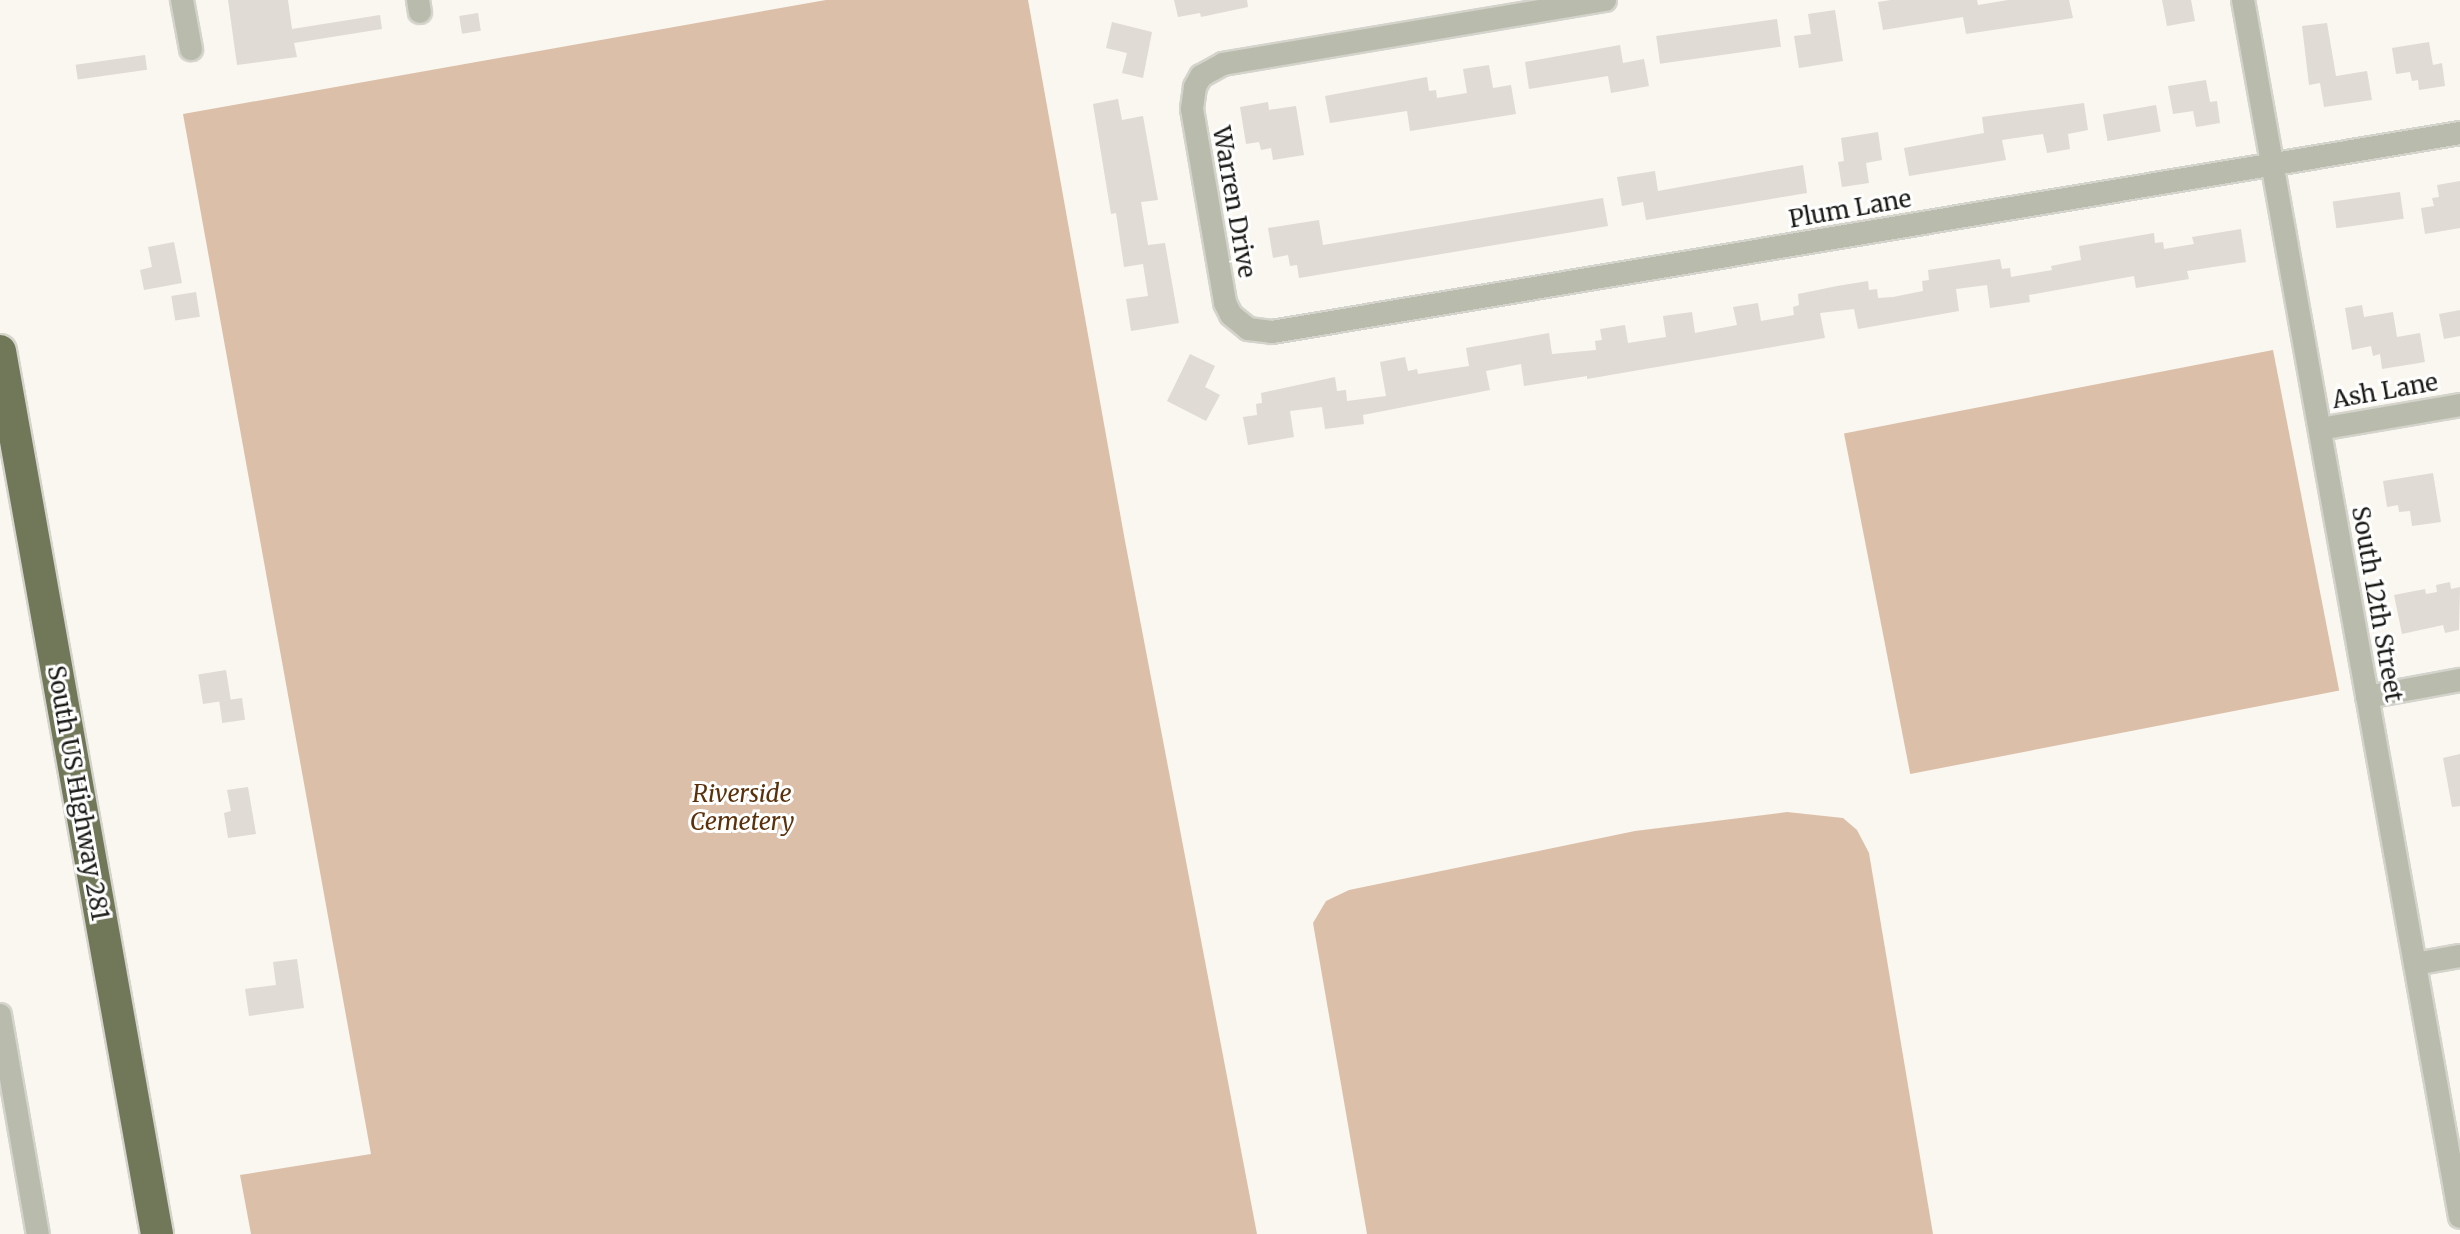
<!DOCTYPE html>
<style>
body{margin:0}
#map{position:relative;width:2460px;height:1234px;overflow:hidden;background:#f9f7ef;font-family:Merriweather,serif}
div>[style]{position:absolute}
[style*='--x']{left:calc(var(--x)*1px);top:calc(var(--y)*1px);width:calc(var(--w)*1px);rotate:calc(var(--a)*1deg)}
.green>*{inset:0;background:#dcbfa9;transform-origin:0 0}
.building>*{inset:0;background:#e0dbd4;transform-origin:0 0}
.roads{filter:drop-shadow(2px 0 #d5d4cc) drop-shadow(-2px 0 #d5d4cc) drop-shadow(0 2px #d5d4cc) drop-shadow(0 -2px #d5d4cc)}
.minor>*{height:22px;margin:-11px;padding:0 11px;transform-origin:11px;border-radius:11px;background:#b9bcad}
.highway>*{height:32px;margin:-16px;padding:0 16px;transform-origin:16px;border-radius:16px;background:#717859}
span{translate:-50% -50%;white-space:nowrap;text-align:center;line-height:1.15;-webkit-text-stroke:6px #fff;paint-order:stroke}
.street-label{font-size:24px;color:#1a1a17}
.park-label{font-size:24px;color:#5b310b;font-style:italic}
</style>
<div id="map">
<div class="green">
<div style="clip-path:polygon(826px 0,1028px 0,1125px 541px,1257px 1234px,251px 1234px,240px 1175px,371px 1154px,183px 114px)"></div>
<div style="left:2273px;top:350px;width:347px;height:437px;rotate:79deg"></div>
<div style="clip-path:polygon(1787px 812px,1843px 818px,1857px 830px,1869px 853px,1933px 1234px,1367px 1234px,1313px 923px,1326px 901px,1349px 890px,1635px 831px)"></div>
</div>
<div class="building">
<div style="clip-path:polygon(228px 0,288px 0,292px 29px,380px 15px,382px 29px,294px 43px,297px 57px,237px 65px)"></div>
<div style="clip-path:polygon(1174px 0,1247px 0,1248px 7px,1201px 17px,1200px 13px,1178px 17px)"></div>
<div style="clip-path:polygon(1891px 0,1977px 0,1978px 5px,2008px 0,2069px 0,2073px 18px,1966px 34px,1963px 17px,1883px 30px,1878px 2px)"></div>
<div style="clip-path:polygon(2162px 0,2191px 0,2195px 21px,2167px 26px)"></div>
<div style="clip-path:polygon(1835px 10px,1843px 61px,1799px 68px,1794px 36px,1811px 34px,1808px 14px)"></div>
<div style="left:478px;top:13px;width:18px;height:19px;rotate:81deg"></div>
<div style="left:1777px;top:19px;width:28px;height:122px;rotate:82deg"></div>
<div style="clip-path:polygon(1112px 22px,1152px 32px,1143px 78px,1122px 73px,1127px 53px,1106px 48px)"></div>
<div style="clip-path:polygon(2327px 23px,2336px 76px,2367px 71px,2372px 100px,2324px 107px,2320px 83px,2309px 85px,2302px 26px)"></div>
<div style="clip-path:polygon(2429px 42px,2433px 65px,2442px 63px,2445px 86px,2419px 90px,2418px 80px,2412px 81px,2410px 72px,2396px 74px,2392px 48px)"></div>
<div style="clip-path:polygon(1620px 45px,1623px 63px,1644px 59px,1649px 86px,1611px 93px,1608px 76px,1529px 89px,1525px 62px)"></div>
<div style="left:145px;top:55px;width:15px;height:70px;rotate:82deg"></div>
<div style="clip-path:polygon(1489px 65px,1493px 88px,1511px 85px,1516px 114px,1410px 131px,1407px 111px,1330px 123px,1325px 96px,1427px 77px,1429px 91px,1436px 90px,1437px 98px,1467px 93px,1463px 69px)"></div>
<div style="clip-path:polygon(2206px 80px,2210px 102px,2217px 101px,2220px 123px,2196px 127px,2193px 111px,2173px 114px,2168px 86px)"></div>
<div style="clip-path:polygon(1118px 99px,1122px 120px,1143px 116px,1158px 200px,1141px 202px,1148px 245px,1165px 243px,1179px 323px,1131px 331px,1126px 299px,1148px 296px,1143px 264px,1124px 267px,1116px 213px,1111px 214px,1093px 104px)"></div>
<div style="clip-path:polygon(1268px 102px,1269px 110px,1296px 106px,1304px 155px,1273px 160px,1271px 148px,1261px 150px,1259px 142px,1246px 144px,1240px 107px)"></div>
<div style="clip-path:polygon(2084px 103px,2088px 130px,2068px 134px,2070px 149px,2047px 153px,2043px 134px,2002px 140px,2006px 160px,1909px 176px,1904px 148px,1984px 133px,1982px 117px)"></div>
<div style="left:2156px;top:105px;width:27px;height:54px;rotate:80deg"></div>
<div style="clip-path:polygon(1878px 132px,1882px 160px,1866px 163px,1869px 183px,1842px 187px,1838px 162px,1844px 161px,1841px 138px)"></div>
<div style="clip-path:polygon(1803px 165px,1807px 193px,1646px 220px,1643px 202px,1622px 206px,1617px 177px,1655px 171px,1658px 191px)"></div>
<div style="clip-path:polygon(2460px 181px,2460px 228px,2425px 234px,2421px 208px,2434px 206px,2432px 198px,2439px 197px,2437px 185px)"></div>
<div style="left:2400px;top:192px;width:27px;height:68px;rotate:82deg"></div>
<div style="clip-path:polygon(1603px 198px,1608px 226px,1299px 278px,1297px 265px,1290px 266px,1288px 255px,1273px 258px,1268px 228px,1319px 220px,1323px 245px)"></div>
<div style="clip-path:polygon(2241px 229px,2246px 262px,2187px 271px,2189px 279px,2136px 288px,2134px 276px,2029px 295px,2030px 302px,1990px 308px,1987px 285px,1956px 289px,1959px 311px,1858px 329px,1854px 309px,1820px 313px,1825px 338px,1587px 379px,1587px 376px,1524px 386px,1521px 364px,1486px 371px,1490px 390px,1363px 415px,1364px 424px,1325px 429px,1322px 407px,1290px 411px,1294px 437px,1248px 445px,1243px 417px,1257px 415px,1256px 404px,1262px 403px,1261px 393px,1335px 377px,1337px 391px,1346px 390px,1347px 401px,1386px 396px,1380px 362px,1405px 357px,1408px 371px,1417px 369px,1418px 374px,1469px 366px,1466px 348px,1549px 333px,1552px 354px,1596px 350px,1595px 341px,1602px 340px,1600px 329px,1625px 325px,1628px 343px,1666px 337px,1663px 316px,1692px 312px,1695px 333px,1737px 325px,1733px 307px,1758px 303px,1761px 321px,1794px 315px,1793px 307px,1799px 305px,1798px 294px,1837px 286px,1868px 281px,1869px 290px,1877px 289px,1878px 298px,1893px 297px,1923px 291px,1922px 281px,1929px 280px,1928px 270px,2000px 259px,2002px 269px,2010px 268px,2011px 277px,2052px 270px,2051px 266px,2081px 260px,2079px 246px,2154px 233px,2155px 243px,2163px 242px,2164px 249px,2194px 244px,2192px 237px)"></div>
<div style="clip-path:polygon(174px 242px,182px 283px,144px 290px,140px 270px,152px 267px,148px 247px)"></div>
<div style="left:196px;top:292px;width:25px;height:25px;rotate:81deg"></div>
<div style="clip-path:polygon(2362px 305px,2364px 317px,2393px 312px,2397px 337px,2420px 333px,2425px 362px,2382px 369px,2380px 354px,2373px 356px,2371px 346px,2352px 350px,2345px 308px)"></div>
<div style="clip-path:polygon(2460px 310px,2460px 336px,2444px 339px,2439px 314px)"></div>
<div style="clip-path:polygon(1190px 354px,1215px 366px,1205px 387px,1220px 395px,1206px 421px,1167px 401px)"></div>
<div style="clip-path:polygon(2433px 473px,2441px 522px,2412px 526px,2410px 511px,2399px 512px,2398px 505px,2387px 507px,2383px 481px)"></div>
<div style="clip-path:polygon(2450px 582px,2451px 589px,2460px 587px,2459px 630px,2445px 633px,2443px 625px,2402px 634px,2394px 595px,2425px 589px,2426px 594px,2437px 592px,2436px 585px)"></div>
<div style="left:226px;top:670px;width:30px;height:28px;rotate:81deg"></div>
<div style="left:242px;top:698px;width:22px;height:23px;rotate:82deg"></div>
<div style="clip-path:polygon(2460px 754px,2460px 806px,2452px 807px,2443px 758px)"></div>
<div style="clip-path:polygon(248px 787px,256px 834px,228px 838px,224px 813px,231px 811px,227px 790px)"></div>
<div style="clip-path:polygon(297px 959px,304px 1008px,249px 1016px,245px 989px,276px 985px,273px 962px)"></div>
</div>
<div class="roads">
<div class="minor">
<div style="--x:182;--y:0;--w:50;--a:79.6"></div>
<div style="--x:418;--y:0;--w:12;--a:81"></div>
<div style="--x:1605;--y:0;--w:387;--a:170.5"></div>
<div style="--x:1223;--y:64;--w:25;--a:151"></div>
<div style="--x:1201;--y:76;--w:13;--a:119"></div>
<div style="--x:1195;--y:87;--w:22;--a:98"></div>
<div style="--x:1192;--y:109;--w:197;--a:80.3"></div>
<div style="--x:1225;--y:303;--w:13;--a:63"></div>
<div style="--x:1231;--y:315;--w:22;--a:39"></div>
<div style="--x:1248;--y:329;--w:24;--a:7"></div>
<div style="--x:1272;--y:332;--w:1205;--a:-9.51"></div>
<div style="--x:2243;--y:0;--w:1236;--a:79.89"></div>
<div style="--x:2320;--y:429;--w:142;--a:-9.7"></div>
<div style="--x:2367;--y:697;--w:95;--a:-10.4"></div>
<div style="--x:2415;--y:964;--w:46;--a:-10.1"></div>
<div style="--x:0;--y:1015;--w:222;--a:80.2"></div>
</div>
<div class="highway">
<div style="--x:0;--y:351;--w:897;--a:79.92"></div>
</div>
</div>
<div class="street-label">
<span style="left:1234px;top:202px;rotate:80deg">Warren Drive</span>
<span style="left:1850px;top:209px;rotate:-10deg">Plum Lane</span>
<span style="left:2385px;top:391px;rotate:-10deg">Ash Lane</span>
<span style="left:2377px;top:604px;rotate:80deg">South 12th Street</span>
<span style="left:78px;top:793px;rotate:80deg">South US Highway 281</span>
</div>
<div class="park-label">
<span style="left:742px;top:808px">Riverside<br>Cemetery</span>
</div>
</div>
